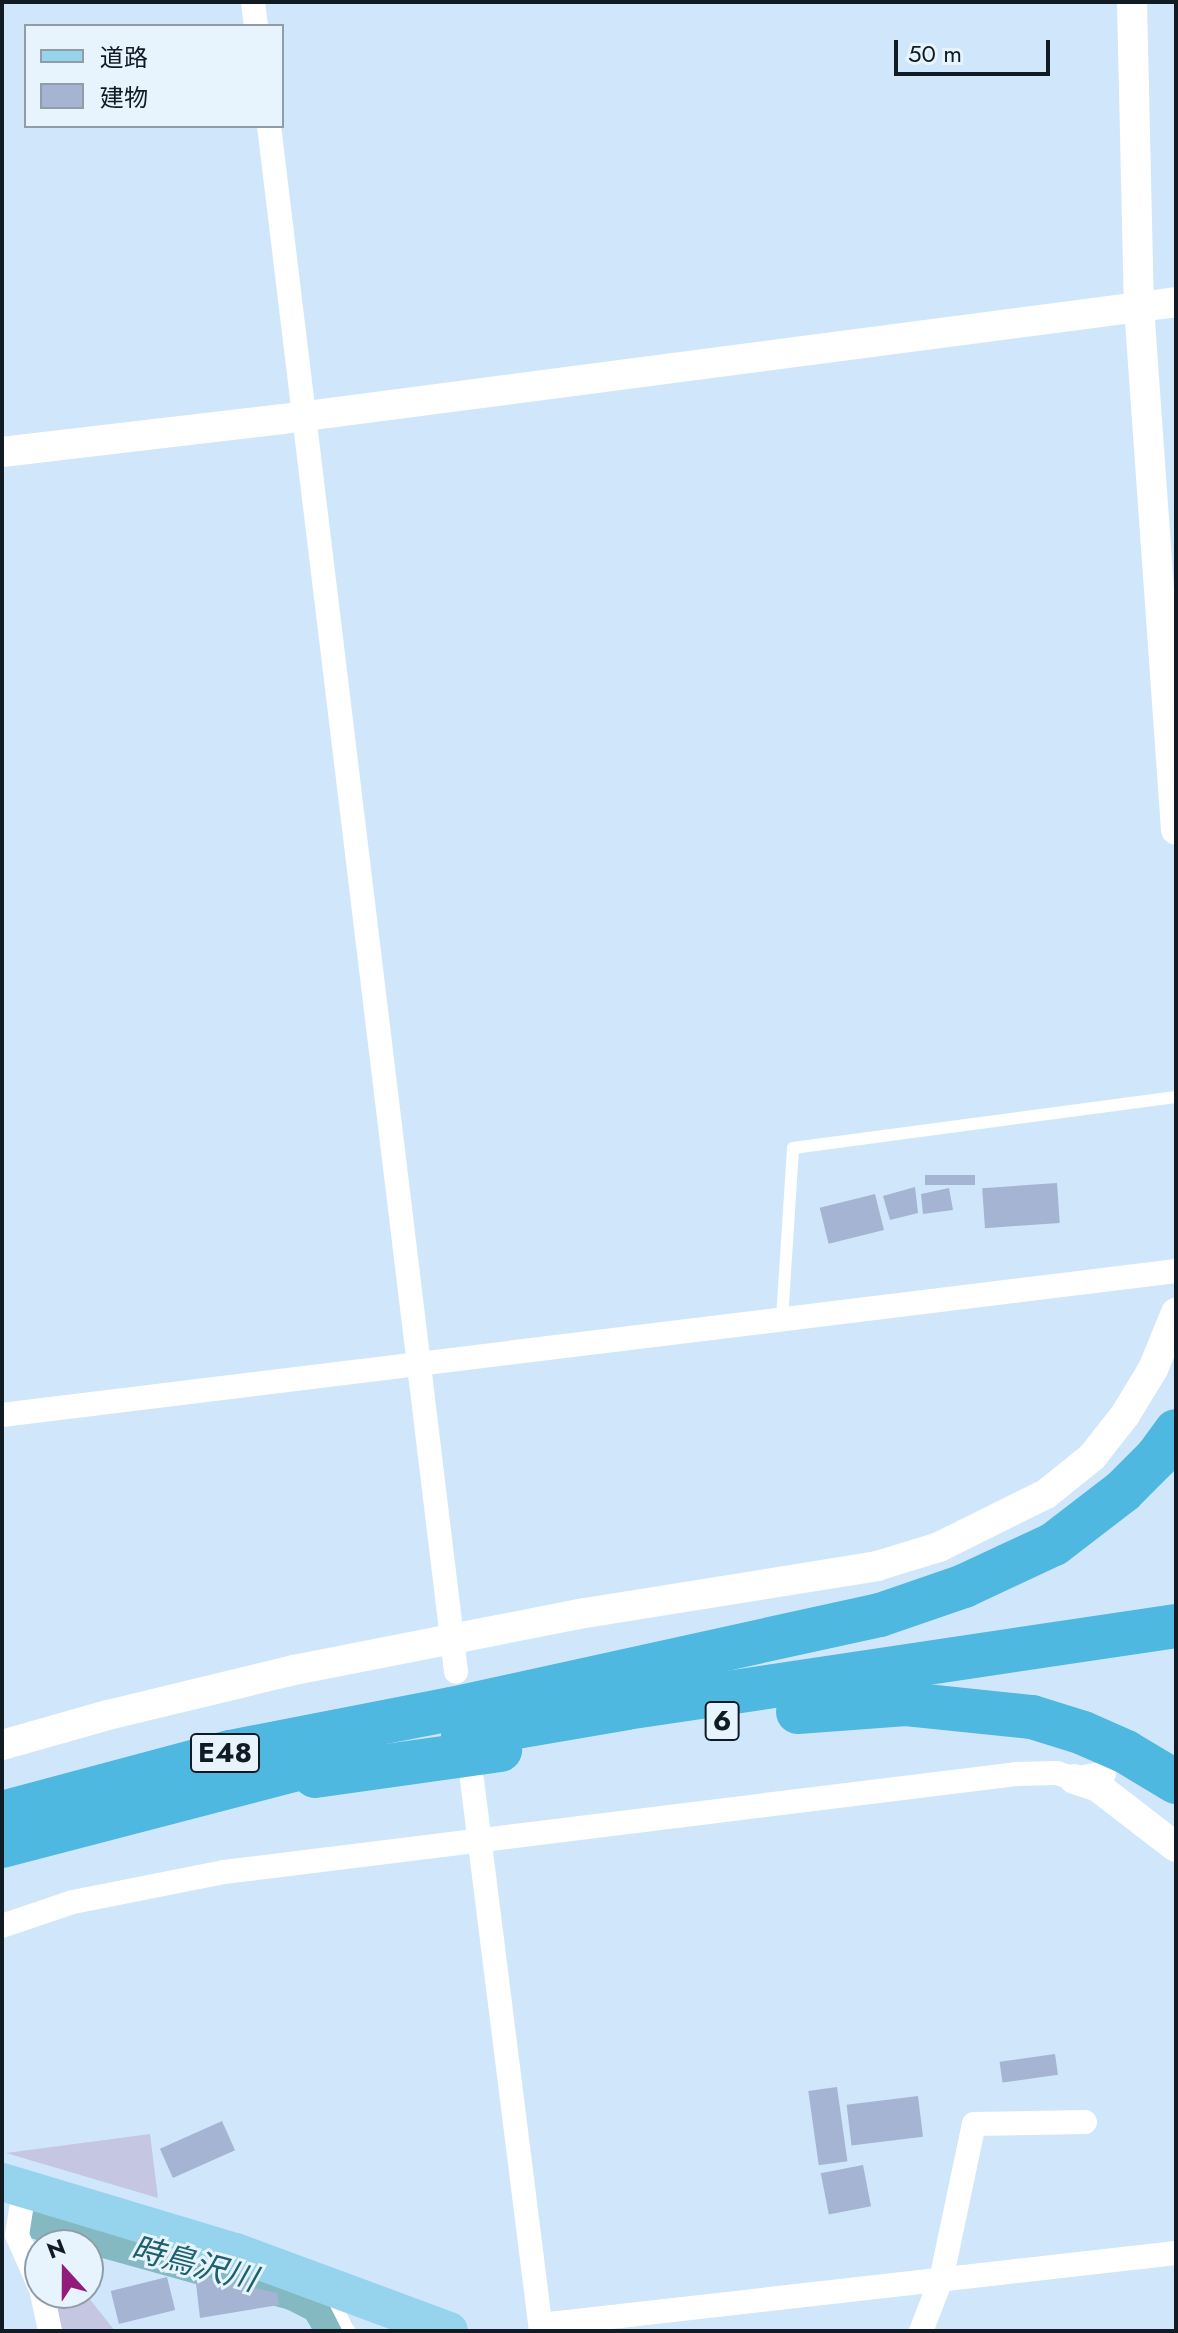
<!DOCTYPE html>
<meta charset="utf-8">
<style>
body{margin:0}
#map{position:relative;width:1178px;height:2333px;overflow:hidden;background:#d0e7fb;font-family:Jost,"Noto Sans JP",sans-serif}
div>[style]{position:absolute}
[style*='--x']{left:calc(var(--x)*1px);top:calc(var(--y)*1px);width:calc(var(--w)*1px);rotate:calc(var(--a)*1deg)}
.green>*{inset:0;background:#c5c7e2}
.river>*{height:38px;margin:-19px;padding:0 19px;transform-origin:19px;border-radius:19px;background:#85b9c1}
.building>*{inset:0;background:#a5b4d2;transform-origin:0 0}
.service>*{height:12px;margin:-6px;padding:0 6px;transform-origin:6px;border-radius:6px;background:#fff}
.minor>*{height:24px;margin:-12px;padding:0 12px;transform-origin:12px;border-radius:12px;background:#fff}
.tertiary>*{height:30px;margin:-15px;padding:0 15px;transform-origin:15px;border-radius:15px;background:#fff}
.primary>*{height:38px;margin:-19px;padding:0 19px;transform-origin:19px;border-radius:19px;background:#95d4ec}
.motorway>*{height:44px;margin:-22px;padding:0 22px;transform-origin:22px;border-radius:22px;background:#4eb8e0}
span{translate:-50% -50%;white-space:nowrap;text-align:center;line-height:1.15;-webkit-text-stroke:6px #e7f3fd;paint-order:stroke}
.shield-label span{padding:2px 6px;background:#e7f3fd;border:2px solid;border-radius:6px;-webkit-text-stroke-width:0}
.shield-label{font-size:28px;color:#111b24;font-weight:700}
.water-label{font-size:32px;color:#1c616b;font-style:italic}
.frame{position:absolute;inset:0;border:4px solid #111b24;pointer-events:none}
.legend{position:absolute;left:24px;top:24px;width:260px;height:104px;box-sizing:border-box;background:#e7f3fd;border:2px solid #919da6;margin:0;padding:10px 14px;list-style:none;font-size:24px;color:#111b24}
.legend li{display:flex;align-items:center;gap:16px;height:40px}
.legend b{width:40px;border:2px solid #919da6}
.north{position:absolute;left:24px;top:2229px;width:80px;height:80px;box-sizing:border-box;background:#e7f3fd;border:2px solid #919da6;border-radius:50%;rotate:339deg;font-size:22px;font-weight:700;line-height:32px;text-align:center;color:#111b24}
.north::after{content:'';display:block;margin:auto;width:28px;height:36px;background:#911c7b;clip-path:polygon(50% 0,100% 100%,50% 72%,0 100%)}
.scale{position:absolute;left:894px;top:40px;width:156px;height:36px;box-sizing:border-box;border:4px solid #111b24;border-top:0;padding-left:10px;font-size:24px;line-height:28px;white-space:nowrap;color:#111b24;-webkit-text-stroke:6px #e7f3fd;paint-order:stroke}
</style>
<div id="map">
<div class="green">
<div style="clip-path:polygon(150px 2134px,158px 2198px,6px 2153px)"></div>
<div style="clip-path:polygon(54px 2293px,85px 2293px,115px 2331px,59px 2331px)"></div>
</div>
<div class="river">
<div style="--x:36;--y:2220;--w:269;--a:15.5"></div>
<div style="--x:295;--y:2292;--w:28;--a:27"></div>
<div style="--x:320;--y:2305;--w:30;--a:60"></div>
</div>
<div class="building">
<div style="left:975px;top:1175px;width:10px;height:50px;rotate:90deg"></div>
<div style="left:1057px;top:1183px;width:40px;height:75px;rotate:86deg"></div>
<div style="clip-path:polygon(915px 1187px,918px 1213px,890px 1220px,883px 1196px)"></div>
<div style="clip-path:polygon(949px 1188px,953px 1210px,923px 1214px,921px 1194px)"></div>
<div style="left:875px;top:1194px;width:37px;height:57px;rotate:76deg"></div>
<div style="left:1055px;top:2054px;width:21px;height:56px;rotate:82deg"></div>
<div style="left:837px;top:2087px;width:75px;height:29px;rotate:82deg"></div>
<div style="left:918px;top:2096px;width:41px;height:72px;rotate:83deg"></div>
<div style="left:222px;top:2121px;width:32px;height:68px;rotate:66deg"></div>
<div style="left:863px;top:2165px;width:42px;height:43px;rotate:79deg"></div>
<div style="clip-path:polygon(195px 2275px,277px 2293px,279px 2305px,200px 2318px)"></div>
<div style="left:167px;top:2277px;width:34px;height:58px;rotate:76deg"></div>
</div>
<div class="service">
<div style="--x:782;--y:1319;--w:171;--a:-86.3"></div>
<div style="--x:793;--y:1148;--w:386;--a:-7.6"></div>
<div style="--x:333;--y:2299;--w:36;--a:63"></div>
</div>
<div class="minor">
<div style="--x:253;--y:2;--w:24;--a:83"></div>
<div style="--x:269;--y:126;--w:1557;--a:83.1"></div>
<div style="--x:2;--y:1415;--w:1183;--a:-6.99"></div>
<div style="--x:472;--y:1780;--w:555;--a:82.86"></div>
<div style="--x:2;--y:1926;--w:75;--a:-18.7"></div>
<div style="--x:73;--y:1902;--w:154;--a:-11.2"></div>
<div style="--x:224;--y:1872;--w:798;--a:-7.05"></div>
<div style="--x:1016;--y:1774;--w:41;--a:-1.4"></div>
<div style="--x:1057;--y:1773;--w:18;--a:19"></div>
<div style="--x:1074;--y:1779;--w:31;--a:-11"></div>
<div style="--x:24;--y:2191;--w:45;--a:99"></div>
<div style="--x:17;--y:2235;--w:57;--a:66.1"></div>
<div style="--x:42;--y:2293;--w:39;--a:78"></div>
<div style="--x:541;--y:2325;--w:639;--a:-6.47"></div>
<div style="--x:921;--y:2331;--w:55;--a:-68.6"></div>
<div style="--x:941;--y:2280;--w:159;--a:-78.1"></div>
<div style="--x:974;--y:2124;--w:111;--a:-1"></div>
</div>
<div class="tertiary">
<div style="--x:1132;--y:2;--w:305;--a:88.7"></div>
<div style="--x:1139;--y:307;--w:524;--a:85.95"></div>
<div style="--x:2;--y:452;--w:283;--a:-6.7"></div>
<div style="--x:283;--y:419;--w:901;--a:-7.46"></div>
<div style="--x:2;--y:1745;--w:110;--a:-15.8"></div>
<div style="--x:108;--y:1715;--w:191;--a:-13.6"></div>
<div style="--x:294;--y:1670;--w:297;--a:-11.1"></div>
<div style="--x:585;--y:1613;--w:296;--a:-9.1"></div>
<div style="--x:877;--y:1566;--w:65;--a:-17"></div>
<div style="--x:939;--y:1547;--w:119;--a:-26.4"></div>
<div style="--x:1046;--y:1494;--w:59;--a:-38.8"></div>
<div style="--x:1092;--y:1457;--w:53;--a:-51.8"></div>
<div style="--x:1125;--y:1415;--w:54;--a:-58.7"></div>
<div style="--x:1153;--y:1369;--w:61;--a:-67.7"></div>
<div style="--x:1074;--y:1779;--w:25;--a:18"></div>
<div style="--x:1098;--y:1787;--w:98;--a:37.6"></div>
</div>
<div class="primary">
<div style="--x:2;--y:2182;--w:244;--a:16.7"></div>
<div style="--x:236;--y:2252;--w:227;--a:20.3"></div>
</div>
<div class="motorway">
<div style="--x:798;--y:1712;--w:108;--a:-4.2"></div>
<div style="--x:906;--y:1704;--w:127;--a:5.9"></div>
<div style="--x:1032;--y:1717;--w:53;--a:17.4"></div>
<div style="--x:1083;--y:1733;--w:47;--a:23.8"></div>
<div style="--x:1126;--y:1752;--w:58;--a:31"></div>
<div style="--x:463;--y:1736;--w:165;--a:-9.7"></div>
<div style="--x:626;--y:1708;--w:556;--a:-8.48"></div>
<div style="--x:315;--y:1776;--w:187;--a:-8"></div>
<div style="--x:2;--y:1813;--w:236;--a:-15"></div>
<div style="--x:230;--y:1752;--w:226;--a:-11"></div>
<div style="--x:452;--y:1709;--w:438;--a:-12.4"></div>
<div style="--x:880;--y:1615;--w:89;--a:-19"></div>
<div style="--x:964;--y:1586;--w:99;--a:-25"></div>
<div style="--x:1054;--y:1544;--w:87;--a:-37.5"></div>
<div style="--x:1123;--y:1491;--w:48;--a:-45"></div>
<div style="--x:1157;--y:1457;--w:32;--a:-54"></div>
<div style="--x:2;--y:1846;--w:353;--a:-14.6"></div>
</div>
<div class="shield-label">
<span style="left:722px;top:1721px">6</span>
<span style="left:225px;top:1753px">E48</span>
</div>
<div class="water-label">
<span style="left:194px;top:2264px;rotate:15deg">時鳥沢川</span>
</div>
<div class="frame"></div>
<ul class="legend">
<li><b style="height:10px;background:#95d4ec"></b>道路</li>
<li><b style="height:22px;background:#a5b4d2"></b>建物</li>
</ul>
<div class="north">N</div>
<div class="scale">50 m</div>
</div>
